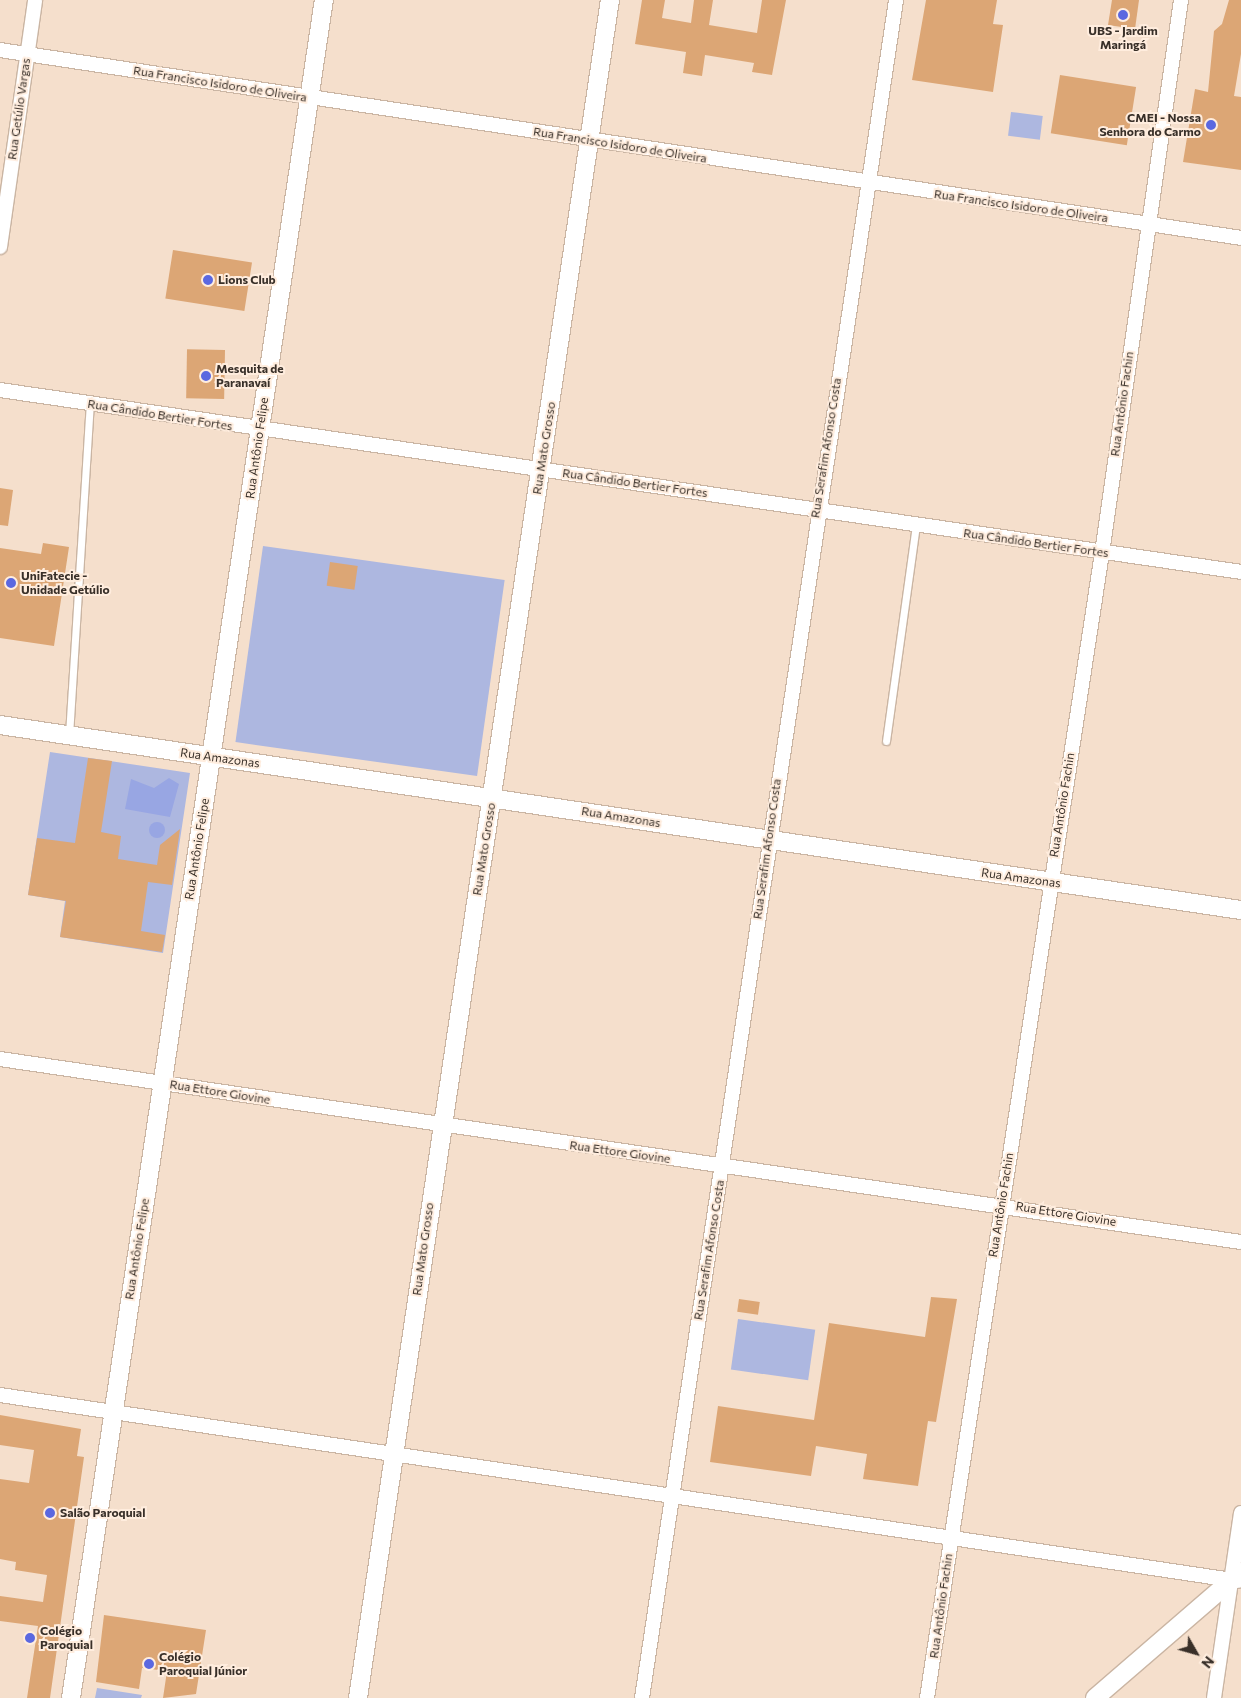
<!DOCTYPE html>
<meta charset="utf-8">
<style>
body{margin:0}
#map{position:relative;width:1241px;height:1698px;overflow:hidden;background:#f5dfcc;font-family:Commissioner,sans-serif}
div>[style]{position:absolute}
[style*='--x']{left:calc(var(--x)*1px);top:calc(var(--y)*1px);width:calc(var(--w)*1px);rotate:calc(var(--a)*1deg)}
.green>*{inset:0;background:#adb7e0;transform-origin:0 0}
.water>*{inset:0;background:#98a6e3}
.round{border-radius:50%}
.building>*{inset:0;background:#dca675;transform-origin:0 0}
.roads{filter:drop-shadow(1px 0 #cab5a3) drop-shadow(-1px 0 #cab5a3) drop-shadow(0 1px #cab5a3) drop-shadow(0 -1px #cab5a3)}
.service>*{height:7px;margin:-3.5px;padding:0 3.5px;transform-origin:3.5px;border-radius:3.5px;background:#fff}
.minor>*{height:14px;margin:-7px;padding:0 7px;transform-origin:7px;border-radius:7px;background:#fff}
.tertiary>*{height:18px;margin:-9px;padding:0 9px;transform-origin:9px;border-radius:9px;background:#fff}
.dots>*{width:14px;height:14px;translate:-50% -50%;box-sizing:border-box;border:2px solid #ffedde;border-radius:50%}
span{translate:-50% -50%;white-space:nowrap;text-align:center;line-height:1.15;-webkit-text-stroke:4px #ffedde;paint-order:stroke}
.poi-label{font-size:12px;color:#393029;font-weight:700}
.right{translate:-100% -50%;text-align:right}
.left{translate:0 -50%;text-align:left}
.street-label{font-size:12px;color:#393029}
.north{position:absolute;left:1171px;top:1628px;width:50px;height:50px;-webkit-text-stroke:4px #ffedde;paint-order:stroke;rotate:128deg;font-size:14px;font-weight:700;line-height:20px;text-align:center;color:#393029}
.north::after{content:'';display:block;margin:auto;width:18px;height:22px;background:#393029;clip-path:polygon(50% 0,100% 100%,50% 72%,0 100%)}
</style>
<div id="map">
<div class="green">
<div style="left:1011px;top:112px;width:32px;height:24px;rotate:7deg"></div>
<div style="left:263px;top:546px;width:244px;height:198px;rotate:8deg"></div>
<div style="clip-path:polygon(50px 752px,190px 773px,163px 953px,60px 937px,65px 901px,28px 895px)"></div>
<div style="left:738px;top:1319px;width:78px;height:51px;rotate:8deg"></div>
<div style="clip-path:polygon(97px 1688px,142px 1695px,141px 1698px,95px 1698px)"></div>
</div>
<div class="water">
<div style="clip-path:polygon(169px 778px,179px 784px,170px 817px,125px 809px,131px 779px,154px 788px)"></div>
<div class="round" style="left:149px;top:822px;width:16px;height:16px"></div>
</div>
<div class="building">
<div style="clip-path:polygon(642px 0,665px 0,662px 18px,691px 23px,694px 0,713px 0,709px 25px,757px 33px,762px 0,786px 0,772px 75px,752px 72px,754px 63px,705px 55px,702px 76px,683px 73px,686px 52px,635px 44px)"></div>
<div style="clip-path:polygon(926px 0,997px 0,993px 24px,1003px 25px,993px 92px,912px 80px)"></div>
<div style="clip-path:polygon(1112px 0,1139px 0,1135px 29px,1108px 25px)"></div>
<div style="clip-path:polygon(1229px 0,1241px 0,1241px 54px,1234px 96px,1241px 97px,1241px 170px,1183px 162px,1195px 89px,1208px 92px,1214px 31px,1222px 24px)"></div>
<div style="left:1060px;top:75px;width:77px;height:59px;rotate:9deg"></div>
<div style="left:173px;top:250px;width:80px;height:49px;rotate:9deg"></div>
<div style="left:225px;top:350px;width:49px;height:38px;rotate:91deg"></div>
<div style="clip-path:polygon(0 488px,13px 490px,8px 526px,0 525px)"></div>
<div style="clip-path:polygon(43px 543px,69px 547px,54px 646px,0 638px,0 548px,41px 554px)"></div>
<div style="left:330px;top:562px;width:28px;height:24px;rotate:8deg"></div>
<div style="clip-path:polygon(88px 758px,112px 761px,101px 832px,121px 836px,118px 859px,157px 865px,160px 845px,180px 829px,172px 885px,148px 882px,141px 931px,165px 935px,162px 952px,60px 937px,66px 901px,28px 895px,37px 838px,75px 843px)"></div>
<div style="clip-path:polygon(931px 1297px,957px 1299px,936px 1422px,928px 1421px,918px 1486px,863px 1479px,867px 1454px,816px 1446px,811px 1476px,710px 1462px,718px 1406px,814px 1420px,829px 1323px,925px 1337px)"></div>
<div style="left:739px;top:1299px;width:21px;height:13px;rotate:8deg"></div>
<div style="clip-path:polygon(0 1415px,81px 1429px,77px 1456px,84px 1457px,50px 1698px,27px 1698px,38px 1626px,0 1621px,0 1596px,43px 1602px,47px 1575px,15px 1570px,16px 1562px,0 1559px,0 1479px,29px 1483px,34px 1450px,0 1445px)"></div>
<div style="clip-path:polygon(104px 1615px,206px 1630px,196px 1694px,163px 1698px,167px 1671px,142px 1668px,139px 1689px,96px 1682px)"></div>
</div>
<div class="roads">
<div class="service">
<div style="--x:69;--y:735;--w:332;--a:-86.4"></div>
<div style="--x:886;--y:741;--w:217;--a:-82.1"></div>
</div>
<div class="minor">
<div style="--x:0;--y:50;--w:1255;--a:8.61"></div>
<div style="--x:0;--y:247;--w:249;--a:-81.9"></div>
<div style="--x:0;--y:390;--w:1254;--a:8.34"></div>
<div style="--x:0;--y:1059;--w:1254;--a:8.39"></div>
<div style="--x:0;--y:1395;--w:1252;--a:8.54"></div>
<div style="--x:642;--y:1698;--w:1717;--a:-81.49"></div>
<div style="--x:927;--y:1698;--w:1158;--a:-81.31"></div>
<div style="--x:1102;--y:553;--w:559;--a:-81.87"></div>
<div style="--x:1214;--y:1698;--w:187;--a:-81.7"></div>
</div>
<div class="tertiary">
<div style="--x:0;--y:725;--w:1255;--a:8.48"></div>
<div style="--x:71;--y:1698;--w:1717;--a:-81.53"></div>
<div style="--x:358;--y:1698;--w:1717;--a:-81.56"></div>
<div style="--x:1095;--y:1698;--w:193;--a:-40.8"></div>
</div>
</div>
<div class="dots">
<div style="left:1123px;top:15px;background:#5b68e0"></div>
<div style="left:1211px;top:125px;background:#5b68e0"></div>
<div style="left:208px;top:280px;background:#5b68e0"></div>
<div style="left:206px;top:376px;background:#5b68e0"></div>
<div style="left:11px;top:583px;background:#5b68e0"></div>
<div style="left:50px;top:1513px;background:#5b68e0"></div>
<div style="left:30px;top:1638px;background:#5b68e0"></div>
<div style="left:149px;top:1664px;background:#5b68e0"></div>
</div>
<div class="poi-label">
<span style="left:1123px;top:38px">UBS - Jardim<br>Maringá</span>
<span class="right" style="left:1201px;top:125px">CMEI - Nossa<br>Senhora do Carmo</span>
<span class="left" style="left:218px;top:280px">Lions Club</span>
<span class="left" style="left:216px;top:376px">Mesquita de<br>Paranavaí</span>
<span class="left" style="left:21px;top:583px">UniFatecie -<br>Unidade Getúlio</span>
<span class="left" style="left:60px;top:1513px">Salão Paroquial</span>
<span class="left" style="left:40px;top:1638px">Colégio<br>Paroquial</span>
<span class="left" style="left:159px;top:1664px">Colégio<br>Paroquial Júnior</span>
</div>
<div class="street-label">
<span style="left:220px;top:84px;rotate:9deg">Rua Francisco Isidoro de Oliveira</span>
<span style="left:19px;top:109px;rotate:-82deg">Rua Getúlio Vargas</span>
<span style="left:620px;top:145px;rotate:9deg">Rua Francisco Isidoro de Oliveira</span>
<span style="left:1021px;top:206px;rotate:8deg">Rua Francisco Isidoro de Oliveira</span>
<span style="left:1122px;top:404px;rotate:-82deg">Rua Antônio Fachin</span>
<span style="left:160px;top:415px;rotate:9deg">Rua Cândido Bertier Fortes</span>
<span style="left:257px;top:448px;rotate:-82deg">Rua Antônio Felipe</span>
<span style="left:544px;top:448px;rotate:-81deg">Rua Mato Grosso</span>
<span style="left:826px;top:448px;rotate:-81deg">Rua Serafim Afonso Costa</span>
<span style="left:635px;top:483px;rotate:8deg">Rua Cândido Bertier Fortes</span>
<span style="left:1036px;top:543px;rotate:8deg">Rua Cândido Bertier Fortes</span>
<span style="left:220px;top:758px;rotate:8deg">Rua Amazonas</span>
<span style="left:1062px;top:805px;rotate:-81deg">Rua Antônio Fachin</span>
<span style="left:621px;top:817px;rotate:9deg">Rua Amazonas</span>
<span style="left:197px;top:849px;rotate:-81deg">Rua Antônio Felipe</span>
<span style="left:484px;top:849px;rotate:-81deg">Rua Mato Grosso</span>
<span style="left:767px;top:849px;rotate:-82deg">Rua Serafim Afonso Costa</span>
<span style="left:1021px;top:878px;rotate:8deg">Rua Amazonas</span>
<span style="left:220px;top:1092px;rotate:9deg">Rua Ettore Giovine</span>
<span style="left:620px;top:1152px;rotate:8deg">Rua Ettore Giovine</span>
<span style="left:1001px;top:1205px;rotate:-81deg">Rua Antônio Fachin</span>
<span style="left:1066px;top:1214px;rotate:9deg">Rua Ettore Giovine</span>
<span style="left:137px;top:1249px;rotate:-81deg">Rua Antônio Felipe</span>
<span style="left:423px;top:1249px;rotate:-82deg">Rua Mato Grosso</span>
<span style="left:709px;top:1250px;rotate:-81deg">Rua Serafim Afonso Costa</span>
<span style="left:941px;top:1606px;rotate:-82deg">Rua Antônio Fachin</span>
</div>
<div class="north">N</div>
</div>
